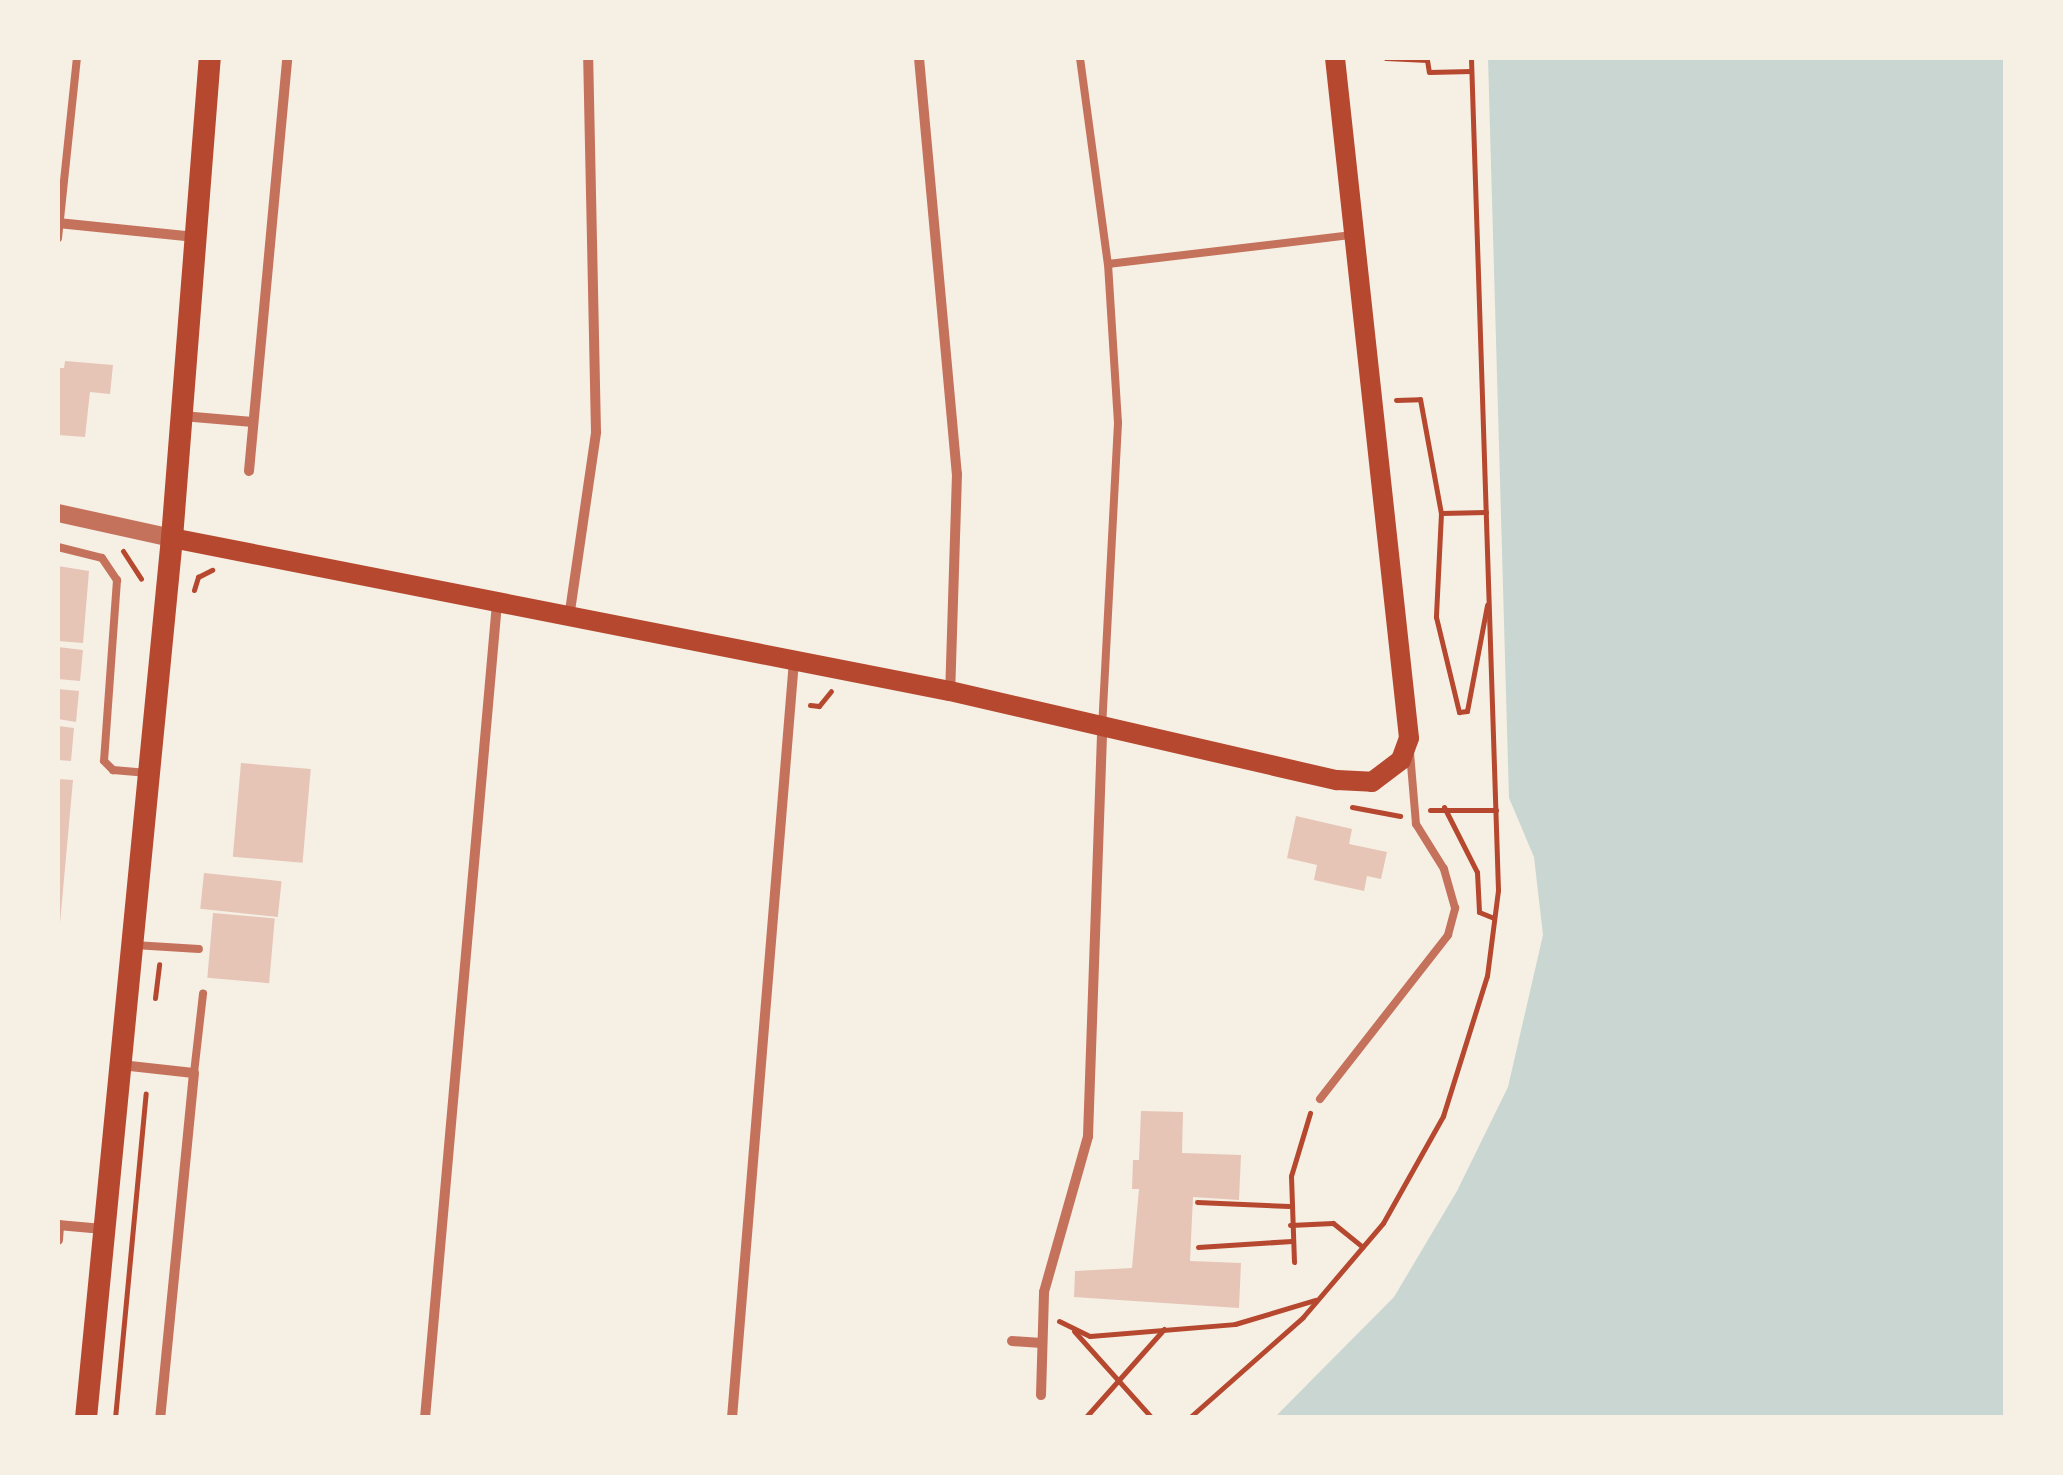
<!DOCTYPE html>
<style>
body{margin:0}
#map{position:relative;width:2063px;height:1475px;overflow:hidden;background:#f6efe4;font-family:"Open Sans",sans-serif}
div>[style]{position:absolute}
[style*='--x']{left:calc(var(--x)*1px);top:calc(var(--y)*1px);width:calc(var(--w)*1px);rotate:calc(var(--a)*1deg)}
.water>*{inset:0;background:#c9d6d2}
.building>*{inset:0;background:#e6c5b7;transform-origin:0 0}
.path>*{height:5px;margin:-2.5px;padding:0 2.5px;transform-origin:2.5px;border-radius:2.5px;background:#b5482f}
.service>*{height:8px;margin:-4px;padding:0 4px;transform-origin:4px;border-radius:4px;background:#c5725c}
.minor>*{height:10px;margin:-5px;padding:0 5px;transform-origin:5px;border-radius:5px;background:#c5725c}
.tertiary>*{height:18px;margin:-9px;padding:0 9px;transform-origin:9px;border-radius:9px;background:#c5725c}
.secondary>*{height:20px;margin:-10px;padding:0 10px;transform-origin:10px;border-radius:10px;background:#b5482f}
.primary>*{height:22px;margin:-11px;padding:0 11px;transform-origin:11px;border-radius:11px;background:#b5482f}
span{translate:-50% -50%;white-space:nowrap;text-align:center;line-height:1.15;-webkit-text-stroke:9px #f6efe4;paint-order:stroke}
.frame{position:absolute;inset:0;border:60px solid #f6efe4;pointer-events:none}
</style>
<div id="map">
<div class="water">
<div style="clip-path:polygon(1488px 58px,2005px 58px,2005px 1417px,1275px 1417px,1394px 1297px,1457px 1191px,1508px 1087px,1543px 935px,1534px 857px,1509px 798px)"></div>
</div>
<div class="building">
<div style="clip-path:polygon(65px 361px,113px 365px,110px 394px,90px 392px,85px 437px,58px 435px,58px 368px,64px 368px)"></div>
<div style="clip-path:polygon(58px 566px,89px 571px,83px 643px,58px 641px)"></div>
<div style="clip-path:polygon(58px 647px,83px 650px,80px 681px,58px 679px)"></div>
<div style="clip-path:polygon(58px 689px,79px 691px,76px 722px,58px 719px)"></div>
<div style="clip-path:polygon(58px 726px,74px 728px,71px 761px,58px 760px)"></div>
<div style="left:241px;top:763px;width:70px;height:94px;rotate:5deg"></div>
<div style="clip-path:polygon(58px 779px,73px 780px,60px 923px,58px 923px)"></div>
<div style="clip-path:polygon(1296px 816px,1352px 829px,1349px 844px,1387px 852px,1381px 879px,1367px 876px,1364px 891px,1314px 880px,1317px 865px,1287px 858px)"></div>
<div style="left:204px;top:873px;width:78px;height:36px;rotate:6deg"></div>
<div style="left:213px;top:913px;width:62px;height:65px;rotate:5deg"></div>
<div style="clip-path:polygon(1141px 1111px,1183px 1112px,1182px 1153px,1241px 1155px,1239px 1200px,1193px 1197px,1190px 1261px,1241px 1263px,1239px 1308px,1074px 1297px,1075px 1271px,1132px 1268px,1139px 1189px,1132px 1189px,1133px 1160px,1139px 1160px)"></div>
</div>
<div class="path">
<div style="--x:1386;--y:58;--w:41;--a:2.8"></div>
<div style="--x:1427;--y:60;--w:12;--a:81"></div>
<div style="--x:1429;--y:72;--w:42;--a:-1.4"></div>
<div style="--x:1396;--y:400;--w:24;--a:-2"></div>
<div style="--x:1420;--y:399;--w:116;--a:79.6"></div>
<div style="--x:1441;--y:513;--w:104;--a:92.8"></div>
<div style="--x:1436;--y:617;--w:98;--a:76.4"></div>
<div style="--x:1459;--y:712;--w:8;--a:-7"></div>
<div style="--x:1467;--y:711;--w:108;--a:-79.3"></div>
<div style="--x:1441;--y:513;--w:45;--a:-1.3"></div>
<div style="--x:123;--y:551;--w:33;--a:57"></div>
<div style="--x:194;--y:590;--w:14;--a:-73"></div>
<div style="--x:198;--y:577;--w:16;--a:-27"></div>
<div style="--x:810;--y:705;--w:9;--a:6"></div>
<div style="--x:819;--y:706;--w:19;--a:-51"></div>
<div style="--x:1352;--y:807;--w:49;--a:10.6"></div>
<div style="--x:1444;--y:807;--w:73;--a:63.1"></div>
<div style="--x:1477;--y:872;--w:40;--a:87.1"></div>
<div style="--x:1479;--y:912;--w:16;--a:22"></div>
<div style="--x:1430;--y:810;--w:66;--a:0"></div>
<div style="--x:155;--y:998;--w:34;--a:-83"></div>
<div style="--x:1197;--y:1202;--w:92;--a:2.5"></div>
<div style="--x:1290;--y:1225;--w:43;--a:-2.7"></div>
<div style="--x:1333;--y:1223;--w:38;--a:39"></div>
<div style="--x:1198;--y:1247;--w:94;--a:-3.7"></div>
<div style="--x:1294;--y:1262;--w:86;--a:-92"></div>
<div style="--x:1291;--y:1176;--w:66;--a:-73.2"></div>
<div style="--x:1059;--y:1321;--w:34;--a:26"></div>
<div style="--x:1090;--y:1336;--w:145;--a:-4.7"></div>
<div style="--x:1235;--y:1324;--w:84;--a:-16.7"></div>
<div style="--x:1074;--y:1331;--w:117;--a:48.1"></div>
<div style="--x:115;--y:1418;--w:326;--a:-84.6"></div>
<div style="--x:1085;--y:1418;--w:119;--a:-48.4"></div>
<div style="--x:1189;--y:1418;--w:152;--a:-41.5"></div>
<div style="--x:1303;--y:1317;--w:123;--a:-49.6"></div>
<div style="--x:1383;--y:1223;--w:123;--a:-60.7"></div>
<div style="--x:1443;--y:1116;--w:147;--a:-72.6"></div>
<div style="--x:1487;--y:976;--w:87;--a:-82.7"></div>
<div style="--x:1498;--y:890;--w:832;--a:-91.86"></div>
</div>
<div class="service">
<div style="--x:1080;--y:58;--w:208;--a:82.3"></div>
<div style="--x:1108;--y:264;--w:159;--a:86.4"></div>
<div style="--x:1118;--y:423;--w:302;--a:93"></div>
<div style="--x:58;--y:238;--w:181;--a:-84"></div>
<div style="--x:1108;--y:264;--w:246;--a:-6.8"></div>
<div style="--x:58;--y:547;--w:45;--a:14"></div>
<div style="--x:102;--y:558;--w:27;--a:56"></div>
<div style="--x:117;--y:580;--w:181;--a:94.1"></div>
<div style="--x:104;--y:761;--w:13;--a:45"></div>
<div style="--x:113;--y:770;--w:32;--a:5"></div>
<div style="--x:134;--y:945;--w:65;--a:3.5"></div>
<div style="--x:194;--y:1073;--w:80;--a:-83.5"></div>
<div style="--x:1320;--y:1099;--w:208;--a:-52"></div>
<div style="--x:1448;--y:935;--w:28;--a:-75"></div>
<div style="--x:1455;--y:908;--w:41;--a:-105.8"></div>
<div style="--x:1444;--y:869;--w:53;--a:-121.9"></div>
<div style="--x:1416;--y:824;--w:72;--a:-94.8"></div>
</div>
<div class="minor">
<div style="--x:919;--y:58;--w:418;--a:84.8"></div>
<div style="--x:957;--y:474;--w:217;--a:91.8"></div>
<div style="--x:58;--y:223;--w:138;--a:5.8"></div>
<div style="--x:182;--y:416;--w:71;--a:4.8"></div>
<div style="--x:249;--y:471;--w:415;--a:-84.7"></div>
<div style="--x:569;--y:618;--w:188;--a:-81.7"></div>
<div style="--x:596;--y:432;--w:374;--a:-91.2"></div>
<div style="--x:121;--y:1065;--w:73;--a:6.3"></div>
<div style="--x:194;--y:1073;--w:347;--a:95.6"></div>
<div style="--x:58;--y:1225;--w:45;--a:5.1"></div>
<div style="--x:58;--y:1240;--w:15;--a:-86"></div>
<div style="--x:1012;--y:1341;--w:26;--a:4"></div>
<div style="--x:1041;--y:1395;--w:103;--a:-88.3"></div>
<div style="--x:1044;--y:1292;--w:162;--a:-74.2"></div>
<div style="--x:1088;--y:1136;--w:409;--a:-88"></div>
<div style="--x:425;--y:1418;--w:818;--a:-84.95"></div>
<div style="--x:732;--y:1418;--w:761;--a:-85.32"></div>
</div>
<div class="tertiary">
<div style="--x:58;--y:513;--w:117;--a:12.4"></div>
</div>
<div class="secondary">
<div style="--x:172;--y:538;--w:793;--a:11.13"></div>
<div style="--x:950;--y:691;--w:397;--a:13"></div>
<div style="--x:1337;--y:780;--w:35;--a:3"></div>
<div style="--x:1372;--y:782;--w:36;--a:-37"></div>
<div style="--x:1401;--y:760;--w:23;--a:-70"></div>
<div style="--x:1409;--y:738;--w:684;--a:-96.21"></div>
</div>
<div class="primary">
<div style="--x:86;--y:1418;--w:884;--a:-84.42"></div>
<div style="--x:172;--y:538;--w:482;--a:-85.5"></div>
</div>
<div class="frame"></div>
</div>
